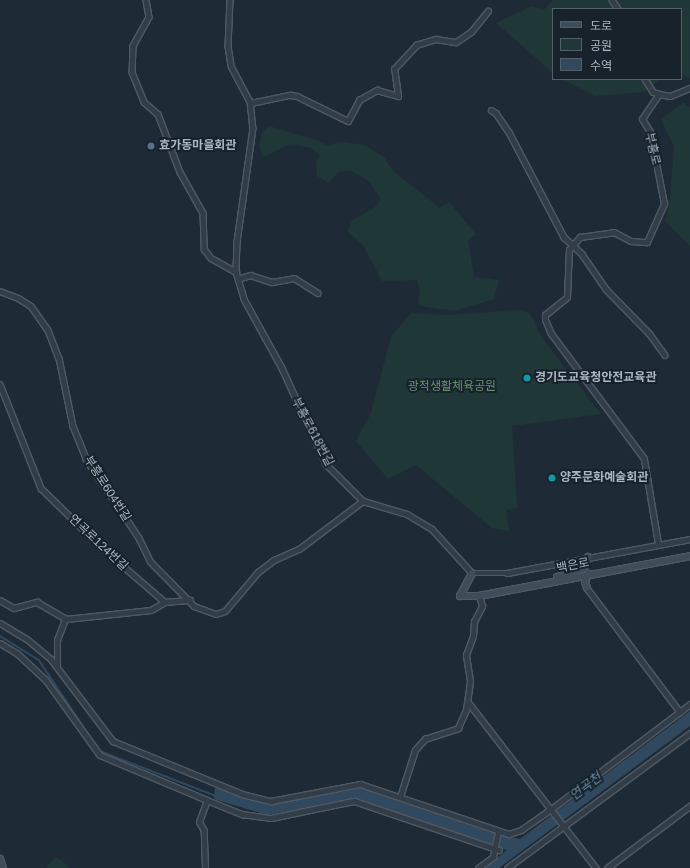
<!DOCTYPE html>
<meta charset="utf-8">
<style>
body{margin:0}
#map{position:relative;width:690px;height:868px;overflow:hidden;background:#1e2b36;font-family:Arial,"Noto Sans KR",sans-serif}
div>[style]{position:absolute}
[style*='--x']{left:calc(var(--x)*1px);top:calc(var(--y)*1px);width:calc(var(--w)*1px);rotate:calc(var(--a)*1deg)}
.green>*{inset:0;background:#203737}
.water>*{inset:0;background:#30495e}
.stream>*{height:1.5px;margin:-0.75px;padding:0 0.75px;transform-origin:0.75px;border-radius:0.75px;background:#30495e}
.roads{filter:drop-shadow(1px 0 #4f5a65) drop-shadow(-1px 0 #4f5a65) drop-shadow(0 1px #4f5a65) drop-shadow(0 -1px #4f5a65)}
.street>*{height:4.5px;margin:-2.25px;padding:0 2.25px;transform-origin:2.25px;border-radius:2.25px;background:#323d47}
.secondary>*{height:6px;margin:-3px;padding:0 3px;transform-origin:3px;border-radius:3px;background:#3f4c5a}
.dots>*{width:11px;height:11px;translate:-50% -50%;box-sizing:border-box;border:2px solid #17222b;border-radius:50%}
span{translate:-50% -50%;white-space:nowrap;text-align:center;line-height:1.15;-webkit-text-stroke:4px #17222b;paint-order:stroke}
.poi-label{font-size:12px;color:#abb7c4;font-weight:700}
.left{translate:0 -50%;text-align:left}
.street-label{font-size:12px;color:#abb7c4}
.park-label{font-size:12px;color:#639569}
.water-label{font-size:13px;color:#6a8caa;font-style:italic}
.legend{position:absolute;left:552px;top:8px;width:130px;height:72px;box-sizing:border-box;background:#17222b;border:1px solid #525e68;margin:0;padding:5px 7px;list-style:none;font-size:12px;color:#abb7c4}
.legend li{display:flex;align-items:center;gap:8px;height:20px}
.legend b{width:20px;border:1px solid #525e68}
</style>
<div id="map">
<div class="green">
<div style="clip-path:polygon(553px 0,690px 0,690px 78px,681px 75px,681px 9px,553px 9px,553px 73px,496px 23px,532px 6px,544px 10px)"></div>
<div style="clip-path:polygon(562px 79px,660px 79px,645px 92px,595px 96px)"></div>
<div style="clip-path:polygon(683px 103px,690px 107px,690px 246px,665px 221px,669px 207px,674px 147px,661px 119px)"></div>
<div style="clip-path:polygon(269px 126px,316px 140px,328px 146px,340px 142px,364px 145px,384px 157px,393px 171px,440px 208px,449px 202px,476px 234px,468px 241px,474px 277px,499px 280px,494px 299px,455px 311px,426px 307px,418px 304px,420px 291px,417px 280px,382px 281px,363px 245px,348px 232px,351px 221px,373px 209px,381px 200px,369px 181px,350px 170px,339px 172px,329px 183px,317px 176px,316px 162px,320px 155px,312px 148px,290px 144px,263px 157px,259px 147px,262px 133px)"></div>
<div style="clip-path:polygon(517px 310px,530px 313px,543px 339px,601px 414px,512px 426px,517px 508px,506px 510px,509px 531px,492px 528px,416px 465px,388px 479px,356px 441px,371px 413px,391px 337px,411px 313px,448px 315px)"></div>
<div style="clip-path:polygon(55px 857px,60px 859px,70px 868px,46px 868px)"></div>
</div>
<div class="water">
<div style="clip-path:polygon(690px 711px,690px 726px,499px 868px,486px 868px,507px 850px,357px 799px,267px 815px,214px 799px,215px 787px,268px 805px,363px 788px,490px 832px,520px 839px)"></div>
</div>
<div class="stream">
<div style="--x:0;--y:636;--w:46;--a:31.6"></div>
<div style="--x:39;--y:660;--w:110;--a:56.2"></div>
<div style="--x:100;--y:751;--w:124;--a:21.2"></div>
</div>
<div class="roads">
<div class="street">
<div style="--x:146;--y:0;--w:17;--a:80"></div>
<div style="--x:149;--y:17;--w:33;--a:119"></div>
<div style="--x:133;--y:46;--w:26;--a:92"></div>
<div style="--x:132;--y:72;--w:32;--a:68"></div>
<div style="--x:144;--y:102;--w:18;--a:41"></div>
<div style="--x:158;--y:114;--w:62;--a:69.2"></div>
<div style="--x:180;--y:172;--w:47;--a:60.7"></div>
<div style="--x:203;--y:213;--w:36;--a:88"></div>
<div style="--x:204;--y:249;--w:11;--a:52"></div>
<div style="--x:211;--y:258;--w:29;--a:29"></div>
<div style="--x:230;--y:0;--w:46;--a:92.5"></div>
<div style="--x:228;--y:46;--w:20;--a:81"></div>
<div style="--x:231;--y:66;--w:40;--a:62"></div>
<div style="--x:250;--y:101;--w:27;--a:84"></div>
<div style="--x:253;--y:128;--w:115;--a:98"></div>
<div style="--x:237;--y:242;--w:30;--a:92"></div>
<div style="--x:236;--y:272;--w:28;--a:73"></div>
<div style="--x:244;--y:299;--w:79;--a:61.2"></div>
<div style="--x:282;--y:368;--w:106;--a:65.4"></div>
<div style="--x:326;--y:464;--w:52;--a:45"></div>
<div style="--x:363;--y:501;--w:46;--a:16.5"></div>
<div style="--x:407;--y:514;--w:29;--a:31"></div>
<div style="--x:432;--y:529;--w:59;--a:47.7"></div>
<div style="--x:472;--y:573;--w:35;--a:0"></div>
<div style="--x:507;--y:573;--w:186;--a:-10.5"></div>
<div style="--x:612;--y:0;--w:11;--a:56"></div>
<div style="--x:645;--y:79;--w:15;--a:58"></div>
<div style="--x:653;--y:92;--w:6;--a:18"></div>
<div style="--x:659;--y:94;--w:11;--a:10"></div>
<div style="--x:670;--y:96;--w:22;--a:-22"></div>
<div style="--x:251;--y:103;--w:40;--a:-12"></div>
<div style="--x:290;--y:95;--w:7;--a:8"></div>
<div style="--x:297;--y:96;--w:57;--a:26.1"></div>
<div style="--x:348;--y:121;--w:24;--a:-62"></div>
<div style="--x:359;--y:100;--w:21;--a:-29"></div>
<div style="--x:377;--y:90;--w:22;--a:16"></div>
<div style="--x:398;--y:96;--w:27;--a:-98"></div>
<div style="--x:394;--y:69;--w:33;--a:-47"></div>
<div style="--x:416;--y:45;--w:21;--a:-17"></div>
<div style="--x:436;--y:39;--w:20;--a:9"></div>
<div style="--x:456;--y:42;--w:18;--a:-34"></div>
<div style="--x:471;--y:32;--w:27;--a:-51"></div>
<div style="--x:491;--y:110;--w:6;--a:31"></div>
<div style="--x:496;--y:113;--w:23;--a:56"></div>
<div style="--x:509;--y:132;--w:119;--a:62.4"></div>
<div style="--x:564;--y:237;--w:25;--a:43"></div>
<div style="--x:582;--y:254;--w:42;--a:55.6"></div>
<div style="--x:606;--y:289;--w:62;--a:45.7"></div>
<div style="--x:649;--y:333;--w:27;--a:54"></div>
<div style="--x:238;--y:279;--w:13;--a:-18"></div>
<div style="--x:250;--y:275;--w:23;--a:18"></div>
<div style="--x:272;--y:282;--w:22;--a:-10"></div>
<div style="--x:294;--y:278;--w:28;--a:32"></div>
<div style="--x:0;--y:291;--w:19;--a:21"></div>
<div style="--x:18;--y:298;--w:15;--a:32"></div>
<div style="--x:31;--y:306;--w:29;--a:55"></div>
<div style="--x:48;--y:330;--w:30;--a:69"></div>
<div style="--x:59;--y:358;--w:69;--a:78.4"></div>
<div style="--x:73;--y:426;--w:35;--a:68"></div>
<div style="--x:86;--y:459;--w:95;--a:56.1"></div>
<div style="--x:139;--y:538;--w:25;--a:64"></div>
<div style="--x:150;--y:561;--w:63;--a:45.6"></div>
<div style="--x:194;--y:606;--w:23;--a:20"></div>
<div style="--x:216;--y:614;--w:9;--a:-18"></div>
<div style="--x:225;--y:611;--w:51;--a:-49.8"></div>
<div style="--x:258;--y:572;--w:20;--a:-37"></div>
<div style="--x:274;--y:560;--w:27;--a:-24"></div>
<div style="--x:299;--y:549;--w:80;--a:-36.9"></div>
<div style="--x:0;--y:384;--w:112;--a:68.5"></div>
<div style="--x:41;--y:488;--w:84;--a:44.5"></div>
<div style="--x:101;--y:547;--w:84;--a:40.7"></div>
<div style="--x:658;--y:544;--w:86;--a:-99.4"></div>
<div style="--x:644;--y:459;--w:156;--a:-126.6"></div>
<div style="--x:551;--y:334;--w:15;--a:-113"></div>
<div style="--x:545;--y:320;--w:5;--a:-90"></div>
<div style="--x:545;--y:315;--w:28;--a:-39"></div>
<div style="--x:567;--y:297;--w:47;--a:-87.6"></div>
<div style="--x:569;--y:250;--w:17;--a:-50"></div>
<div style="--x:580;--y:237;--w:34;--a:-8"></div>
<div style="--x:614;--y:232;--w:19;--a:28"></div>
<div style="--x:631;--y:241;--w:16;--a:4"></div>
<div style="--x:647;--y:242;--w:42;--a:-65.9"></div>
<div style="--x:664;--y:204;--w:73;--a:-101"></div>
<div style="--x:650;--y:132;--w:15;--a:-122"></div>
<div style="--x:642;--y:119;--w:30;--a:-56"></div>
<div style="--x:587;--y:588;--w:155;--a:53.1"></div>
<div style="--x:0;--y:600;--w:16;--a:30"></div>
<div style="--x:14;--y:608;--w:24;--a:-15"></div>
<div style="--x:37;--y:602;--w:34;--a:30"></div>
<div style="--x:66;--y:619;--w:85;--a:-6"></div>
<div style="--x:151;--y:610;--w:16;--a:-30"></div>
<div style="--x:165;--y:602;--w:25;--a:-5"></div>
<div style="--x:0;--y:623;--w:31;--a:31"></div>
<div style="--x:27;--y:639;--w:31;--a:40"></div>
<div style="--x:51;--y:659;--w:103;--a:52.9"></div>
<div style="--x:113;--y:741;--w:139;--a:22.3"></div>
<div style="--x:242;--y:794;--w:30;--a:14"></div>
<div style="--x:271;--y:801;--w:91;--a:-10.8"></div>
<div style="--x:360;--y:784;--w:157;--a:18.6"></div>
<div style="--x:509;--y:834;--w:13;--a:-18"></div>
<div style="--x:521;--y:830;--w:35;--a:-35"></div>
<div style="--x:550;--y:810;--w:176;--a:-37.1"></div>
<div style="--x:0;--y:643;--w:21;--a:31"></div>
<div style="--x:18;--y:654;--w:38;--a:43"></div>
<div style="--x:46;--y:680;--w:92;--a:54.2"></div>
<div style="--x:100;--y:755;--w:116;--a:22.8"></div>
<div style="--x:207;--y:800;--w:38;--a:22"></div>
<div style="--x:242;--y:814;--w:29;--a:8"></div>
<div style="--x:271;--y:818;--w:85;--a:-11.6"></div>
<div style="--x:354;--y:801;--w:153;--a:18.7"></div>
<div style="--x:57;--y:666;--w:26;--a:-90"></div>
<div style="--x:57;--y:640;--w:22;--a:-69"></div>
<div style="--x:469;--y:703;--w:208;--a:52.4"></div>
<div style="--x:400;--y:797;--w:49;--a:-72.3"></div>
<div style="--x:415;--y:750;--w:15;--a:-48"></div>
<div style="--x:425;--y:739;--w:35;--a:-18"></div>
<div style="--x:458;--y:728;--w:20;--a:-66"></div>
<div style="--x:466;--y:710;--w:29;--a:-82"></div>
<div style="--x:470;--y:681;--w:26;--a:-99"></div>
<div style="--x:466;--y:655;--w:20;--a:-70"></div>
<div style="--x:473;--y:636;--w:14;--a:-86"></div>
<div style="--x:474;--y:622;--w:18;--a:-63"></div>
<div style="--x:482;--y:606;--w:10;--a:-107"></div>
<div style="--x:205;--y:868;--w:37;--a:-92"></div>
<div style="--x:204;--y:831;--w:10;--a:-119"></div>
<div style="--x:199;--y:822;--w:23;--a:-70"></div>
<div style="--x:478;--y:868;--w:19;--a:-36"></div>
<div style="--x:493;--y:857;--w:26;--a:-79"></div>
<div style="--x:507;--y:868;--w:227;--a:-36.4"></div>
<div style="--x:607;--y:868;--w:104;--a:-36.8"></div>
</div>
<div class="secondary">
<div style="--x:557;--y:577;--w:28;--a:-18"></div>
<div style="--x:584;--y:568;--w:12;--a:-70"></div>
<div style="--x:587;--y:588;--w:6;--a:-108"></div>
<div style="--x:585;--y:582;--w:9;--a:-69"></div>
<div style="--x:460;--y:596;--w:19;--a:0"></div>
<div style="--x:479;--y:596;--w:215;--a:-10.7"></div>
<div style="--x:460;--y:596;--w:26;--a:-62"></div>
<div style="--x:0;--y:859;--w:9;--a:72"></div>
</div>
</div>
<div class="dots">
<div style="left:151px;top:146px;background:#5c6f8a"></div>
<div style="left:527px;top:378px;background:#0f9aa8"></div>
<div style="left:552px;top:478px;background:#0f9aa8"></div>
</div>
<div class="poi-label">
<span class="left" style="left:159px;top:146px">효가동마을회관</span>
<span class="left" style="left:535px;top:378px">경기도교육청안전교육관</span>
<span class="left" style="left:560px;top:478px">양주문화예술회관</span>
</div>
<div class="street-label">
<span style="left:652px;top:149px;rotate:77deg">부흥로</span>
<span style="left:312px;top:432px;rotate:62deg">부흥로618번길</span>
<span style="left:107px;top:489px;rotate:57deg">부흥로604번길</span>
<span style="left:98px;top:543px;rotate:43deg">연곡로124번길</span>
<span style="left:573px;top:566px;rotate:-11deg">백은로</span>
</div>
<div class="park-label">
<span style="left:452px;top:387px">광적생활체육공원</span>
</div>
<div class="water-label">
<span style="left:586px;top:787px;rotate:-37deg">연곡천</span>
</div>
<ul class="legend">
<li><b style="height:5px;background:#3f4c5a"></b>도로</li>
<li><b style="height:11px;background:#203737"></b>공원</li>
<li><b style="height:11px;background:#30495e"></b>수역</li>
</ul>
</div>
